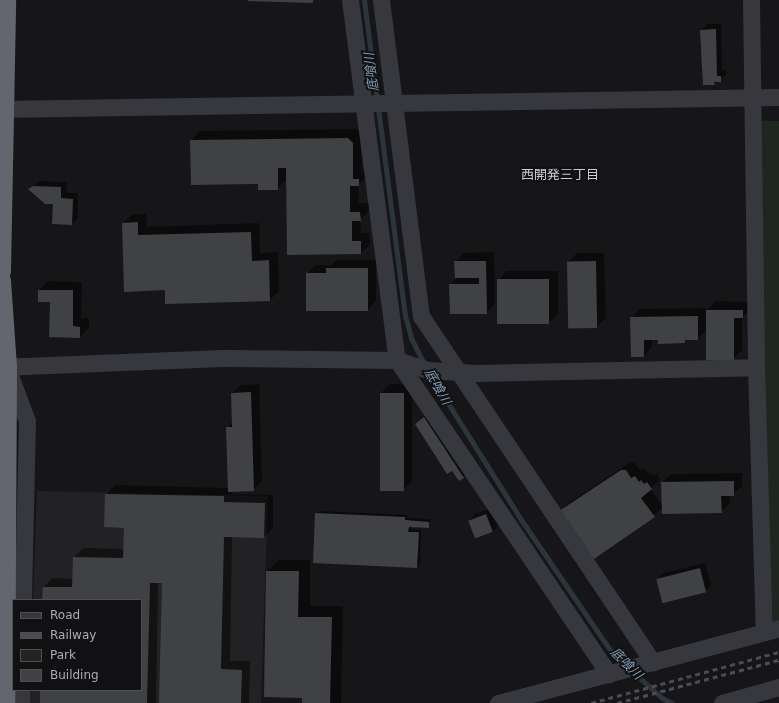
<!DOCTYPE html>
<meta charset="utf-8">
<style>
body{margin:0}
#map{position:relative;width:779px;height:703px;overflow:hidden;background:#161618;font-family:"DejaVu Sans","Noto Sans JP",sans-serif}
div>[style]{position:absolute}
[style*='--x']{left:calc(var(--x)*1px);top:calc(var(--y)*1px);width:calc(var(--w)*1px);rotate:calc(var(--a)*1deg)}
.built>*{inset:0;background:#222225}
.green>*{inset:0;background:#1e261f}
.shadow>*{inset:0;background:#0007}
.stream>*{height:5px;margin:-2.5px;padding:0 2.5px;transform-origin:2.5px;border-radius:2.5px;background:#2c353c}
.building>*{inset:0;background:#404145;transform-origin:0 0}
.minor>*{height:17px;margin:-8.5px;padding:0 8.5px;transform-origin:8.5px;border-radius:8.5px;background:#37383d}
.highway>*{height:22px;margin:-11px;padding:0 11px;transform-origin:11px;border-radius:11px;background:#63666e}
.rail>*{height:3px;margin-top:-1.5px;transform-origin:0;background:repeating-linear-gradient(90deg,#4a4c52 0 5px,transparent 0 9px)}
span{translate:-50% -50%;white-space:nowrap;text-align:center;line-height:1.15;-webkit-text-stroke:4px #111113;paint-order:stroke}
.water-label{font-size:13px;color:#7f9bb3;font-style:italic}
.neighbourhood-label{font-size:13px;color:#c9ccd4}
.legend{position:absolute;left:12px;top:599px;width:130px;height:92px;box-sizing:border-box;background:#111113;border:1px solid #4d4f55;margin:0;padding:5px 7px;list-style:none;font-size:12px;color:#a8adb8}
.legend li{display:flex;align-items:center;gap:8px;height:20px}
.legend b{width:20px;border:1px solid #4d4f55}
</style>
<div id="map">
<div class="built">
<div style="clip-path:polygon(37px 491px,268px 496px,261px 703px,30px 703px,30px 690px,141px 690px,141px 600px,33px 600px)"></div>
</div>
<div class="green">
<div style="clip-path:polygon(761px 121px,779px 121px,779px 628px,773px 630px,763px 373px)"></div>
</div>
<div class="shadow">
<div style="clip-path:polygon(707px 24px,721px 24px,722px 70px,726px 70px,726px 75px,714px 84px,701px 30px)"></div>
<div style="clip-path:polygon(357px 129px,361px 134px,362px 171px,367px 170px,368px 176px,358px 185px,359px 203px,369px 203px,369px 211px,360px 220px,361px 233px,369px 233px,370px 244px,361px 253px,287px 179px,277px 189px,259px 183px,191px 140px,200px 131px)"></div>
<div style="clip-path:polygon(39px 181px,67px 182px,66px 193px,78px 193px,78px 218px,72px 224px,53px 223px,54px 203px,30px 189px)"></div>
<div style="clip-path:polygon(146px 214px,147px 227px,259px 223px,260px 253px,278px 252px,279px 291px,270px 300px,166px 303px,166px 289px,123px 223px,132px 215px)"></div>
<div style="clip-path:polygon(494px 252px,495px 304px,486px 313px,450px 285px,458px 277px,455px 262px,464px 253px)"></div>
<div style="clip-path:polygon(577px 253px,604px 253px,606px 318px,597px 327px,568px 262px)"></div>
<div style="clip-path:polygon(336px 260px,376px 260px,376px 301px,368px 310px,307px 274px,316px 265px,331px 265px)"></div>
<div style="clip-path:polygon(507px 271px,558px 271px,558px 314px,549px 323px,498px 280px)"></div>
<div style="clip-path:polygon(48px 281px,82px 282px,81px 318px,89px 318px,89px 328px,80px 337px,39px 290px)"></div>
<div style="clip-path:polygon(716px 301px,752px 302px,752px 308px,742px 318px,742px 350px,733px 359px,707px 329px,698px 339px,688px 339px,685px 342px,652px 339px,652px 347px,644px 356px,631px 318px,640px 309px,706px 308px,706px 311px)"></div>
<div style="clip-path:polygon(259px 384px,262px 481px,253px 490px,232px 491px,232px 494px,273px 495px,273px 528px,264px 537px,232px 536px,230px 661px,250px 661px,249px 703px,160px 703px,163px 582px,158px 582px,156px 703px,41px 703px,41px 690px,141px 690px,141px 600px,43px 600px,44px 587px,52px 578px,74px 579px,74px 557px,83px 548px,125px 549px,125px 527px,105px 526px,106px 494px,115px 485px,229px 488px,227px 428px,233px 422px,232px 393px,241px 385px)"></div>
<div style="clip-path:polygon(390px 384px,412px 385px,412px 481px,403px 490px,381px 393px)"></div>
<div style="clip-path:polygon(430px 412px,469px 471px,459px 480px,416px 424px)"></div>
<div style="clip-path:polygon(631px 462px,634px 462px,640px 470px,644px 468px,648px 474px,650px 472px,653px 476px,657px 474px,660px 480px,650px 489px,663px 506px,662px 482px,671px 474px,742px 473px,742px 486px,733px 495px,730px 495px,730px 503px,721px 512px,663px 508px,588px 562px,557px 514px,566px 505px)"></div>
<div style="clip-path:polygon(492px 508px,498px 526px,493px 532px,470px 520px,475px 514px)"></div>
<div style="clip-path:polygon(319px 511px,408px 515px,407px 518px,431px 519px,428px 527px,411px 526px,411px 529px,421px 530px,420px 564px,417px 567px,316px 513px)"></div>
<div style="clip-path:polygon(279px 560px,310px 560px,310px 606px,343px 606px,341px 703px,303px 703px,267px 571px)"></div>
<div style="clip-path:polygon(705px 563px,711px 585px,705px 591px,657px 579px,663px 573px)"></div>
</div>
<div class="stream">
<div style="--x:364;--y:0;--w:318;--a:82.6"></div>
<div style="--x:405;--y:315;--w:24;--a:75"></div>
<div style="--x:411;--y:338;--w:29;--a:63"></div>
<div style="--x:429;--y:373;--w:175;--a:57.9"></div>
<div style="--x:522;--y:521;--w:163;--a:55.7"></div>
<div style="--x:614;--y:656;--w:14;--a:39"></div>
<div style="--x:631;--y:670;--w:42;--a:42.1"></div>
<div style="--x:662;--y:698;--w:11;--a:27"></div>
</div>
<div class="building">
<div style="clip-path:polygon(248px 0,313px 0,313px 3px,248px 1px)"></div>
<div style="clip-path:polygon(716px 29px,717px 76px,721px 76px,721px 82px,714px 82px,715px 85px,703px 85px,700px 30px)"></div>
<div style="clip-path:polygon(348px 138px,353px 143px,353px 179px,359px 179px,359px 186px,350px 186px,350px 212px,360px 212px,361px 221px,352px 221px,352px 241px,361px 241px,361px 254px,287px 255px,286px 168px,278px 168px,278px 190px,258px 190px,258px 184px,191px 185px,190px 140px)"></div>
<div style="clip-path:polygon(33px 186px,61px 187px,61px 198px,73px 199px,72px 225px,52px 224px,53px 204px,45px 204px,28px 189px)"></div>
<div style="clip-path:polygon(138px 222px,138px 235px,251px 232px,252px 261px,269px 260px,270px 301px,165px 304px,165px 290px,124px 292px,122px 223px)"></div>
<div style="clip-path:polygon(454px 261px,486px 261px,487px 314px,450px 314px,449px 284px,479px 284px,479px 278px,455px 278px)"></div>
<div style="left:596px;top:261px;width:67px;height:29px;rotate:89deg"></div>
<div style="clip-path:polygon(326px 268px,368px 268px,368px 311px,306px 311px,306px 273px,326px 273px)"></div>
<div style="left:497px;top:279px;width:52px;height:45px"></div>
<div style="clip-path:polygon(38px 290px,73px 290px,73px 326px,80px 327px,80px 338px,49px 337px,50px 302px,38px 302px)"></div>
<div style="clip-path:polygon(706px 310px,743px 310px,743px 318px,734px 318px,734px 360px,706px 360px)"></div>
<div style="clip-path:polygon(698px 316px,698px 340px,685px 340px,685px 343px,658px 344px,658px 340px,644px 340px,644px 357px,631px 357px,630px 317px)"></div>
<div style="clip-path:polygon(251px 392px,254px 491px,228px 492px,226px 427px,232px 427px,231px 393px)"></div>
<div style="left:380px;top:393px;width:24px;height:98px"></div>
<div style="clip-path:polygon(424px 417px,464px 478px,459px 481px,452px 471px,447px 474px,415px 424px)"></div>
<div style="clip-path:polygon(621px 470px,626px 470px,631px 478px,635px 476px,639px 482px,641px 480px,644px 484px,647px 482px,652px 489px,641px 498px,655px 517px,588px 563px,556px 513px)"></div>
<div style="clip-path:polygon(734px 481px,734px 496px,721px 496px,722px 513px,662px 514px,661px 482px)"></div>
<div style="clip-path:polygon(105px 494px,224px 496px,224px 502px,265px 503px,264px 538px,224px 537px,221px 669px,242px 670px,241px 703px,159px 703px,162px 583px,150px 583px,147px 703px,40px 703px,40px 690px,141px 690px,141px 600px,42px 600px,43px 587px,72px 587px,73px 557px,123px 558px,124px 528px,104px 527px)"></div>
<div style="clip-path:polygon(315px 513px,405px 517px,405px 520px,429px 522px,429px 528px,409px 527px,408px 532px,419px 532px,417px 568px,313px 563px)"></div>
<div style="left:486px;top:514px;width:19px;height:19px;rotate:69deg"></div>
<div style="left:700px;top:568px;width:25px;height:45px;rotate:76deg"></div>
<div style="clip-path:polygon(266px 571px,299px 571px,298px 617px,332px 617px,330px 703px,302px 703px,302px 698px,264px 697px)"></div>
</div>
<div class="minor">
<div style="--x:350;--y:0;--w:363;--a:82.6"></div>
<div style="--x:397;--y:360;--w:379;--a:56"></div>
<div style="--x:381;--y:0;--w:319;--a:82.8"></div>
<div style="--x:421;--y:316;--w:417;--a:56.2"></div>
<div style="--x:751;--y:0;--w:367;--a:89.2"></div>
<div style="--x:756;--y:367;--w:265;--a:88.3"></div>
<div style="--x:0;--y:109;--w:779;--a:-0.88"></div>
<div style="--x:0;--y:367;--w:228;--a:-2.3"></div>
<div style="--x:228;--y:358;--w:169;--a:0.7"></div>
<div style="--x:397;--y:360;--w:32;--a:18"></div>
<div style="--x:427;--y:370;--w:50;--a:3.4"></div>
<div style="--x:477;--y:373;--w:279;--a:-1.2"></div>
<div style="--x:9;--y:373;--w:51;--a:69.4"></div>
<div style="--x:27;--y:421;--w:179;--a:91.3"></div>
<div style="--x:21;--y:703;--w:13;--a:-90"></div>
<div style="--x:498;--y:703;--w:291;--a:-14.9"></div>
<div style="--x:722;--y:703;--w:59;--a:-15.7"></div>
</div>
<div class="highway">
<div style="--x:0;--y:271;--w:271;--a:-88.9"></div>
<div style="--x:0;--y:281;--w:86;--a:86"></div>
<div style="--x:6;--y:367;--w:336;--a:90.3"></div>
</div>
<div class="rail">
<div style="--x:591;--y:703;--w:195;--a:-15.2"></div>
<div style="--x:617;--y:703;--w:168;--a:-14.9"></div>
</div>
<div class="water-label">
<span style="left:372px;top:72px;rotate:-97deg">底喰川</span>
<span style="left:437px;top:387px;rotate:60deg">底喰川</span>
<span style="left:626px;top:664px;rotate:45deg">底喰川</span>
</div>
<div class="neighbourhood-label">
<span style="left:560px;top:175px">西開発三丁目</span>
</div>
<ul class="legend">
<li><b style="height:5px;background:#37383d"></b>Road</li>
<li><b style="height:5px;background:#4a4c52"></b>Railway</li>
<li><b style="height:11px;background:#1e261f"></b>Park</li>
<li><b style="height:11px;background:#404145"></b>Building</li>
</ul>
</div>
